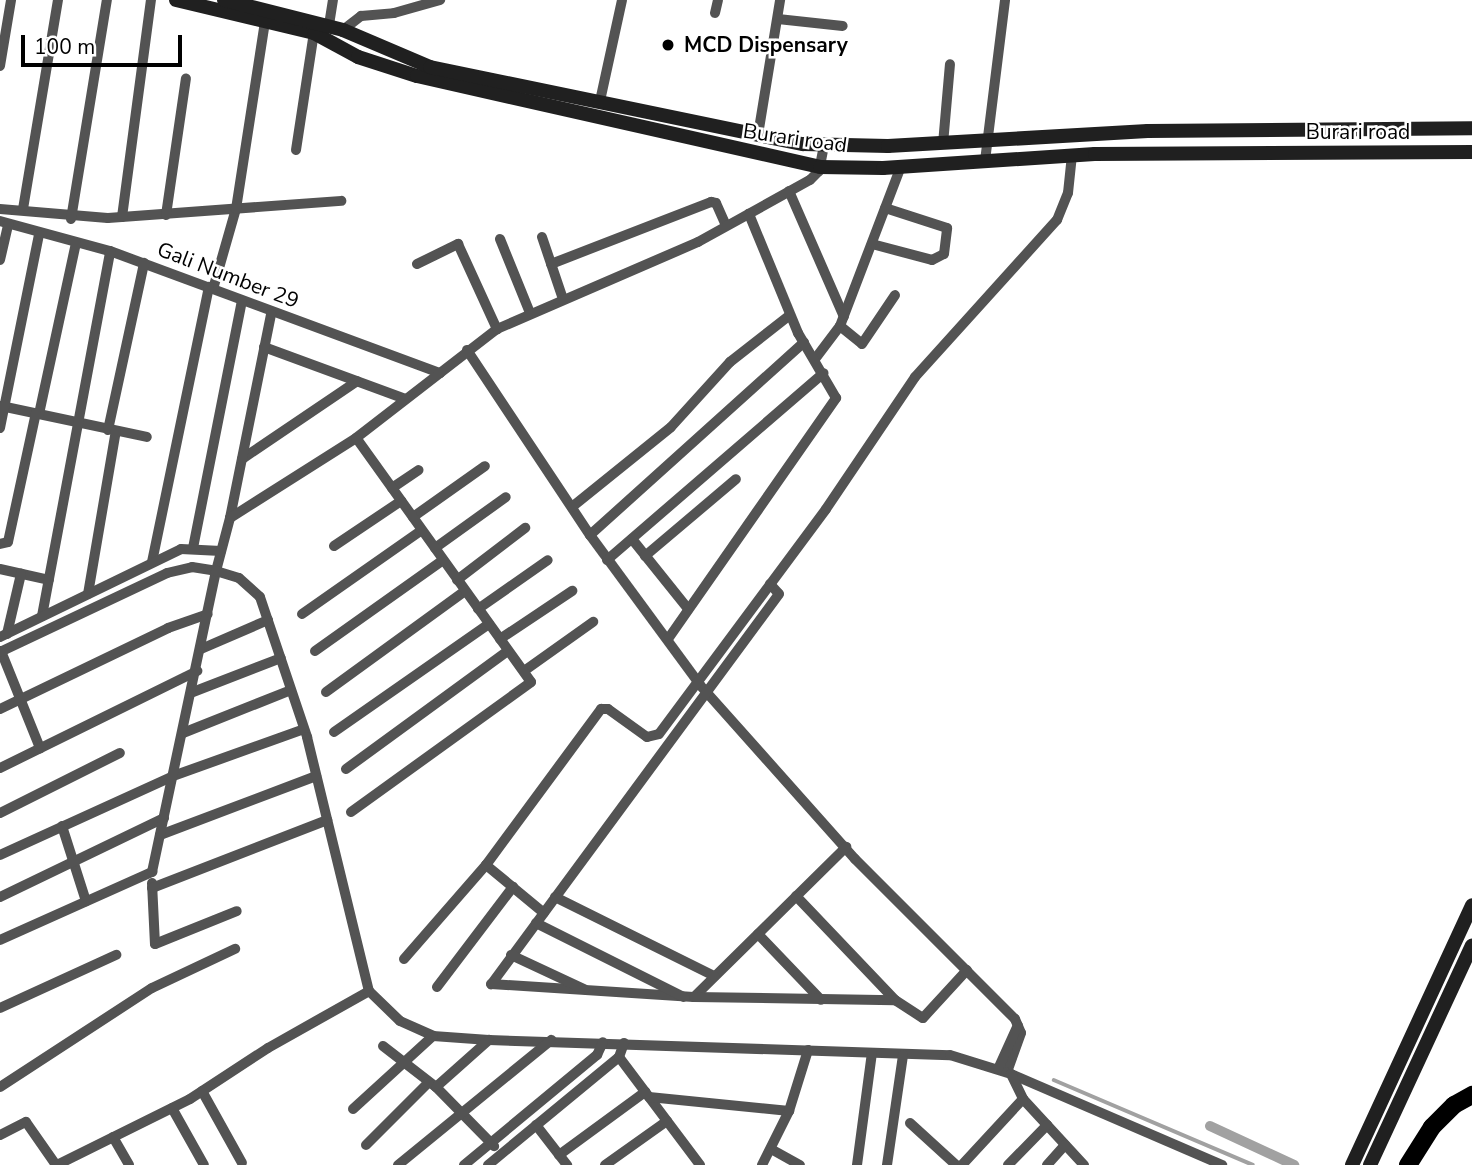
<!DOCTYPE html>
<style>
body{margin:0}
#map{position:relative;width:1472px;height:1165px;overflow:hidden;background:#fff;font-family:"Nunito Sans",sans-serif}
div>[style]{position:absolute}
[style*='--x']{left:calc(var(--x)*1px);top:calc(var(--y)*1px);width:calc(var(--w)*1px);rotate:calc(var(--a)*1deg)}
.stream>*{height:3.5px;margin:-1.75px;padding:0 1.75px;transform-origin:1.75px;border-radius:1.75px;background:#a1a1a1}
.canal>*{height:10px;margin:-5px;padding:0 5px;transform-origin:5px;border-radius:5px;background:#a1a1a1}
.street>*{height:10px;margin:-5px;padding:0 5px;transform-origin:5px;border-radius:5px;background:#535353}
.secondary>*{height:14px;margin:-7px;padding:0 7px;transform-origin:7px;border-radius:7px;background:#202020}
.highway>*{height:18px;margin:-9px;padding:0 9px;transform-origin:9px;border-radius:9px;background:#000}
.dots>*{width:19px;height:19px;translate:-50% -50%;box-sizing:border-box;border:4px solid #fff;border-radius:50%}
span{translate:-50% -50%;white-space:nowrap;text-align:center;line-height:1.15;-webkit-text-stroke:5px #fff;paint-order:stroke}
.poi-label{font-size:21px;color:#000;font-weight:700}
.left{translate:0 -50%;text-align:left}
.street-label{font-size:21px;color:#000}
.scale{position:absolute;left:21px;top:35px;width:161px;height:32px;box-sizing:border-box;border:4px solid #000;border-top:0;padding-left:9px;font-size:21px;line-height:24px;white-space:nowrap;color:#000;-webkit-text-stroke:5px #fff;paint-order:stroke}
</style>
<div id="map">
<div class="stream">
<div style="--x:1054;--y:1080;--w:216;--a:23.1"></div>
</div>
<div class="canal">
<div style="--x:1210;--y:1126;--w:93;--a:24.9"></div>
</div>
<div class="street">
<div style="--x:715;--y:13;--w:13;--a:-77"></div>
<div style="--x:778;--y:19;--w:65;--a:6.1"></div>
<div style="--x:329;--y:25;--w:25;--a:-81"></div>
<div style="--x:343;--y:30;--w:23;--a:-38"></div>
<div style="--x:361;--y:16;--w:33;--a:-5"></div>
<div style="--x:394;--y:13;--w:48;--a:-15.8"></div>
<div style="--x:0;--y:66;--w:67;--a:-80.5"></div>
<div style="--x:600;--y:101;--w:103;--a:-77.7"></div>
<div style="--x:758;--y:135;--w:137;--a:-80.7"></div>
<div style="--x:943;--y:144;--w:80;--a:-85"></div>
<div style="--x:296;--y:150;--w:118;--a:-81.3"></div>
<div style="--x:985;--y:161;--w:162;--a:-82.9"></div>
<div style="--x:789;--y:191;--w:137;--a:66.4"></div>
<div style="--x:0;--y:209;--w:108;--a:4.8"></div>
<div style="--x:108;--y:218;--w:234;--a:-4.2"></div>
<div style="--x:23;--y:209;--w:212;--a:-80.5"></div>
<div style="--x:166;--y:215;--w:138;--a:-81.7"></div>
<div style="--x:122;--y:217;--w:219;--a:-82.4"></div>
<div style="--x:71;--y:219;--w:222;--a:-80.7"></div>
<div style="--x:0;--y:221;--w:114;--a:15.3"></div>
<div style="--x:110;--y:251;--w:352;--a:20.3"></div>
<div style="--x:542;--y:237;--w:65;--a:71.3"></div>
<div style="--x:500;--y:239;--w:80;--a:67.9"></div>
<div style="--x:872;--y:244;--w:62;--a:14.9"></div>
<div style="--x:932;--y:260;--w:13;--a:-27"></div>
<div style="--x:944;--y:254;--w:26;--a:-83"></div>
<div style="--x:947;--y:228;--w:65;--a:-162.1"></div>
<div style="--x:0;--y:260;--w:37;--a:-77"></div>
<div style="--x:417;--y:264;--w:46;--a:-26"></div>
<div style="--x:458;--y:244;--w:94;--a:65.4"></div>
<div style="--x:551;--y:264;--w:172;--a:-21.2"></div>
<div style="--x:711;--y:202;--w:5;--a:11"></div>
<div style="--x:716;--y:203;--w:24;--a:66"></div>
<div style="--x:213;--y:289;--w:83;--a:-74"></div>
<div style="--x:236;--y:209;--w:190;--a:-81.2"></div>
<div style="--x:840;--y:326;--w:28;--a:39"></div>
<div style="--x:862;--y:344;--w:59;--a:-56"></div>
<div style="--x:264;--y:347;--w:150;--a:20.2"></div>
<div style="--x:467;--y:350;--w:222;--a:56.4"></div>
<div style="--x:590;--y:535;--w:186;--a:53.7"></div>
<div style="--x:700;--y:685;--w:233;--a:48.3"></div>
<div style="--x:855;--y:859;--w:226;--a:45"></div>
<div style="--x:1015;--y:1019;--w:15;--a:67"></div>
<div style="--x:1021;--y:1033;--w:41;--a:109.7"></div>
<div style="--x:815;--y:359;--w:41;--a:-52.9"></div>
<div style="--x:840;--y:326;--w:171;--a:-69.1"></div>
<div style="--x:1;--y:406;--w:149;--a:12"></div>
<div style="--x:39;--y:414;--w:175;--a:-77.8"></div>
<div style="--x:0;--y:428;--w:197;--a:-78.6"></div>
<div style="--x:108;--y:430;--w:171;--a:-77.8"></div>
<div style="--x:242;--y:459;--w:139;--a:-34.1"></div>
<div style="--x:392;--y:488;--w:32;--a:-34"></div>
<div style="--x:572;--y:507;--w:127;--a:-38.9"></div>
<div style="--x:671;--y:427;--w:88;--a:-47.8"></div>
<div style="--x:730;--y:362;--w:76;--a:-38.1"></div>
<div style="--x:413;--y:517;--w:88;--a:-35.3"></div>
<div style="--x:230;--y:518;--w:208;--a:-78.6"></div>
<div style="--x:590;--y:535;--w:288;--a:-42"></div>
<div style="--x:632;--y:539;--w:90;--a:51.3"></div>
<div style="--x:0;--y:544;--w:8;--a:-14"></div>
<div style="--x:8;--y:542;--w:132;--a:-77.8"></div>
<div style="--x:334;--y:546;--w:81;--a:-33.9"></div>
<div style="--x:193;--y:548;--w:252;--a:-78.8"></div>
<div style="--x:435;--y:548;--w:87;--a:-35.7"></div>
<div style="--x:645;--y:556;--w:119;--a:-40.2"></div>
<div style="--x:607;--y:560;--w:286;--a:-40.8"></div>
<div style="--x:152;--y:562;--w:281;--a:-78.3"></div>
<div style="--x:0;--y:569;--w:50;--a:12.7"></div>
<div style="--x:457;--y:580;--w:86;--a:-37.4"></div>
<div style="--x:770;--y:584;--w:13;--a:48"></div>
<div style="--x:779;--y:594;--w:485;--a:126.4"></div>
<div style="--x:491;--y:984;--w:203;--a:3.7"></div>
<div style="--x:694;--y:997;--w:214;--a:-44.6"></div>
<div style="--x:88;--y:594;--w:165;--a:-80.3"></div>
<div style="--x:478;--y:609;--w:85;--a:-35"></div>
<div style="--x:302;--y:614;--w:146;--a:-35"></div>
<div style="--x:42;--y:616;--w:371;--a:-79.4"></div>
<div style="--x:7;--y:634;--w:62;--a:-76.9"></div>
<div style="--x:0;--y:637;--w:201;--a:-25.9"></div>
<div style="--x:181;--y:549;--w:40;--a:2.9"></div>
<div style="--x:500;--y:639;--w:87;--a:-33.7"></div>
<div style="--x:668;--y:639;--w:294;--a:-55.1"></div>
<div style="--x:836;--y:398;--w:75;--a:-120.3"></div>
<div style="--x:798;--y:333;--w:129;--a:-112.4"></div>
<div style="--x:201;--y:649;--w:73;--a:-23.4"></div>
<div style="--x:1;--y:651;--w:105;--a:68.1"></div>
<div style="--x:315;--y:651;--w:157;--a:-35.4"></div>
<div style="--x:0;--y:652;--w:185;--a:-25.3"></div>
<div style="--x:167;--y:573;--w:26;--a:-13"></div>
<div style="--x:192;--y:567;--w:24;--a:9"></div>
<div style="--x:216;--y:571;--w:55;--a:-75.2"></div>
<div style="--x:230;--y:518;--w:149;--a:-32.4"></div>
<div style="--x:356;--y:438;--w:178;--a:-37.7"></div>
<div style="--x:497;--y:329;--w:219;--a:-23.4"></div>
<div style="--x:698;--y:242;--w:128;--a:-29"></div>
<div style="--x:810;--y:180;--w:13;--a:-45"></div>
<div style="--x:819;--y:171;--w:26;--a:-79"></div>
<div style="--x:524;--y:671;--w:85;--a:-35.4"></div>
<div style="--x:193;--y:692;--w:94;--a:-21.1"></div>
<div style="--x:326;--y:692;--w:172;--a:-36"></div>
<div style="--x:0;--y:709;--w:187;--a:-25.7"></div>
<div style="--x:168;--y:628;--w:42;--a:-19.3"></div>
<div style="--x:334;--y:732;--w:189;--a:-34.9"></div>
<div style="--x:183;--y:733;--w:116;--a:-21.7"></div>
<div style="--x:0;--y:768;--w:220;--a:-26.2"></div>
<div style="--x:346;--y:769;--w:200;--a:-36.1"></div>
<div style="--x:351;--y:812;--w:222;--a:-35.8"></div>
<div style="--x:531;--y:682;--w:300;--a:-125.6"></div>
<div style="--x:0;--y:813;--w:134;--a:-26.6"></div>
<div style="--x:62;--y:826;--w:79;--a:72.3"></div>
<div style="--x:160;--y:835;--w:167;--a:-20.7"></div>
<div style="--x:0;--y:855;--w:190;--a:-24.5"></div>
<div style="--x:173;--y:776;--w:139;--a:-19.7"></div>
<div style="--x:486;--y:865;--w:75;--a:39.6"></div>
<div style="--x:152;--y:883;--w:61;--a:87.2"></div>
<div style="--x:155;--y:944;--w:88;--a:-21.9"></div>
<div style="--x:152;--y:888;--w:188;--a:-21.2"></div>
<div style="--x:796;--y:896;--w:144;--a:46.4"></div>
<div style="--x:0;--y:897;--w:182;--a:-25.7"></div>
<div style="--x:555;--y:897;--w:178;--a:26.4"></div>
<div style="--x:536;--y:923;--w:165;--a:26.6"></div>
<div style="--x:758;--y:934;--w:91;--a:46.3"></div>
<div style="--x:0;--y:940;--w:167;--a:-24.1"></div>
<div style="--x:152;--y:872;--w:308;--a:-78"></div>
<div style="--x:216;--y:571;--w:24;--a:17"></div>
<div style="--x:239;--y:578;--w:28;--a:42"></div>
<div style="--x:260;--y:597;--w:148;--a:71.4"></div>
<div style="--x:307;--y:737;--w:261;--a:76.3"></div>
<div style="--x:369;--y:991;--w:43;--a:44.1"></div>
<div style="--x:400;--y:1021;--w:36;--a:24"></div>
<div style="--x:433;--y:1036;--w:56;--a:4.1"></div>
<div style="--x:489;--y:1040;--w:461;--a:1.9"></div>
<div style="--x:950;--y:1055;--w:64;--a:17.3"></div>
<div style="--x:1011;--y:1074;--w:230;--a:23.3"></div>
<div style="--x:511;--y:955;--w:81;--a:25"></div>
<div style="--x:404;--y:959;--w:125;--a:-48.9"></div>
<div style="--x:486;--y:865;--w:194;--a:-53.6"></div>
<div style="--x:601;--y:709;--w:7;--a:0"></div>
<div style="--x:608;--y:709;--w:48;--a:35.7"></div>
<div style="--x:647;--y:737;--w:12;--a:-14"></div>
<div style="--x:659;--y:734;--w:280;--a:-53.4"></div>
<div style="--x:826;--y:509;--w:159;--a:-56"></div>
<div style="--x:915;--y:377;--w:212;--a:-47.9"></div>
<div style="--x:1057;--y:220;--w:29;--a:-68"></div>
<div style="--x:1068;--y:193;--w:38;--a:-84"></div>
<div style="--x:437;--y:987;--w:126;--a:-52.8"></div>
<div style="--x:694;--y:997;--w:201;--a:0.9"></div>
<div style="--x:895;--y:1000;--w:33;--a:33"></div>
<div style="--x:923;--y:1018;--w:65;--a:-47.5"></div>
<div style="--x:0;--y:1008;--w:128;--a:-24.6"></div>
<div style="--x:383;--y:1046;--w:67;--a:37.7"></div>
<div style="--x:436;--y:1087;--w:83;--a:45.5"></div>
<div style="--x:619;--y:1057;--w:135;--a:53.1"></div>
<div style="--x:998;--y:1069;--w:48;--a:-65.6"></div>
<div style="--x:1011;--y:1074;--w:28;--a:64"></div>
<div style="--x:1023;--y:1099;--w:90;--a:47.3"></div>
<div style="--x:0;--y:1087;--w:181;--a:-33.1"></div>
<div style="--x:152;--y:988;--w:92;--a:-25.2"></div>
<div style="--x:436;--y:1087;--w:71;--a:-41.6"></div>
<div style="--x:202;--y:1091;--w:82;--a:60.9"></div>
<div style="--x:649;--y:1097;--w:141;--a:5.7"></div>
<div style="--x:172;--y:1108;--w:65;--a:60.7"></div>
<div style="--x:353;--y:1109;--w:108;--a:-42.4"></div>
<div style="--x:910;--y:1123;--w:62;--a:42.4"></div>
<div style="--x:536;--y:1125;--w:51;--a:52.2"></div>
<div style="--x:0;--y:1135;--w:29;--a:-27"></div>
<div style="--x:26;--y:1122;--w:52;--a:55.1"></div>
<div style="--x:113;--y:1137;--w:32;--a:60"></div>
<div style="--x:366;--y:1145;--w:88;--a:-45"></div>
<div style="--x:771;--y:1149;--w:33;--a:29"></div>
<div style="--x:559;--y:1155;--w:107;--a:-36.2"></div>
<div style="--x:57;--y:1165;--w:148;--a:-26.4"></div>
<div style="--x:190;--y:1099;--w:93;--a:-33.2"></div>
<div style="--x:268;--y:1048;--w:116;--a:-29.4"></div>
<div style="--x:398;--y:1165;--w:198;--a:-39.2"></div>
<div style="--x:464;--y:1165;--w:173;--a:-39.6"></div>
<div style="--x:597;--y:1055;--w:14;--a:-65"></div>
<div style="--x:488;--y:1165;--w:170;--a:-39.5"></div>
<div style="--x:619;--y:1057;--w:15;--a:-70"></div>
<div style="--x:605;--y:1165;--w:76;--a:-35.4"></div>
<div style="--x:762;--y:1165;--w:60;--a:-63.4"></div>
<div style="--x:789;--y:1111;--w:64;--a:-72.7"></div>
<div style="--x:857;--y:1165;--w:113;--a:-82.4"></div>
<div style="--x:887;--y:1165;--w:111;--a:-81.7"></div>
<div style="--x:962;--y:1165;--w:90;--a:-47.3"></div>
<div style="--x:1008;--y:1165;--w:56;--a:-45.7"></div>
<div style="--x:1047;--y:1165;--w:27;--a:-48"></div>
</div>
<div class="secondary">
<div style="--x:176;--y:0;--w:142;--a:13.4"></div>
<div style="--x:314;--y:33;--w:50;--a:28.6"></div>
<div style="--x:358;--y:57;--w:62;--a:17.9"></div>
<div style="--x:417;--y:76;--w:413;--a:12.7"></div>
<div style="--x:820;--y:167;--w:63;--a:0.9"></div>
<div style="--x:883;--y:168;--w:212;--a:-3.8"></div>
<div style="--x:1095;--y:154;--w:377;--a:-0.3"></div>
<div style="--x:224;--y:0;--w:123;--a:14.1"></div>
<div style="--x:343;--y:30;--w:95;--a:23"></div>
<div style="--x:430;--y:67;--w:381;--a:11.7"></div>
<div style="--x:803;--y:144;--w:85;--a:1.3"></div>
<div style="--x:888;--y:146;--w:260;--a:-3.3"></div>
<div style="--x:1148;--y:131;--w:324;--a:-0.5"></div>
<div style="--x:1352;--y:1165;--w:286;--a:-65.2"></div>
<div style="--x:1370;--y:1165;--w:242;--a:-65.1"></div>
</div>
<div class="highway">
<div style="--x:1408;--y:1165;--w:45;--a:-57.7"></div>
<div style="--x:1432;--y:1127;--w:31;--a:-45"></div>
<div style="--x:1454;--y:1105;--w:21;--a:-29"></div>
</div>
<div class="dots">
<div style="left:668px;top:45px;background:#000"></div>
</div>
<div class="poi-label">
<span class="left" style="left:684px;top:45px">MCD Dispensary</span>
</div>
<div class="street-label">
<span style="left:1358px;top:132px">Burari road</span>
<span style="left:795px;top:138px;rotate:8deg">Burari road</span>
<span style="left:228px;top:275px;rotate:21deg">Gali Number 29</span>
</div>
<div class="scale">100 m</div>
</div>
